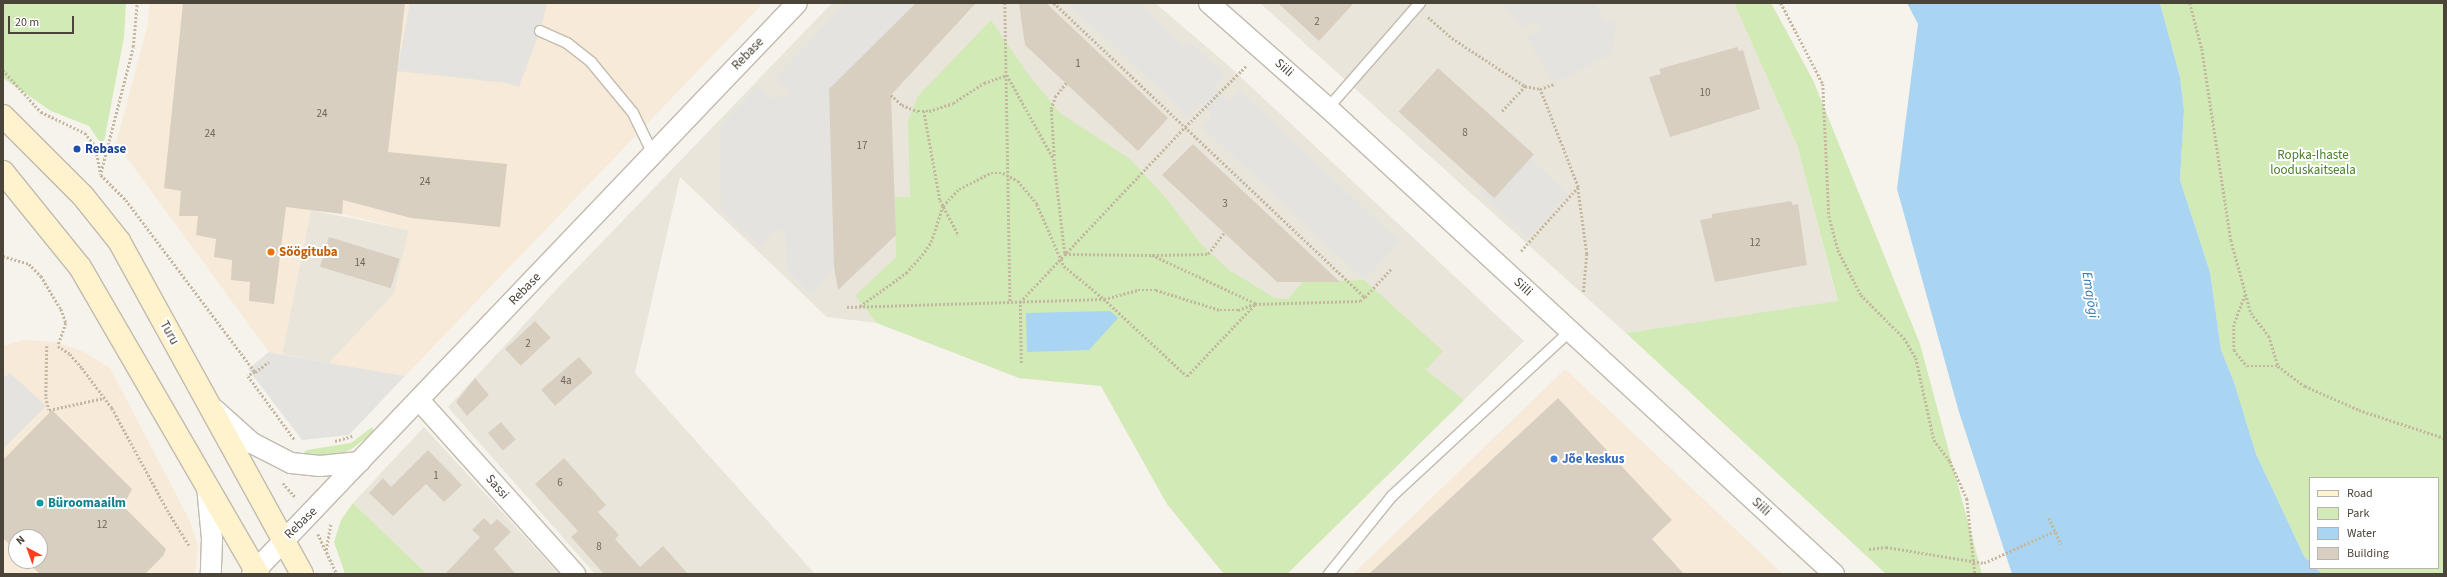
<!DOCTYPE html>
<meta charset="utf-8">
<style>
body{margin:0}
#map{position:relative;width:2447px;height:577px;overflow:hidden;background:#f6f3ec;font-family:"Source Sans 3",sans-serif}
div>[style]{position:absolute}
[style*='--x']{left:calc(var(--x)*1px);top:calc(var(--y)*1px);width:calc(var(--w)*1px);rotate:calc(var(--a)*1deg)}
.residential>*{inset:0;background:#eae5da}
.commercial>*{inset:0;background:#f7ead8}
.green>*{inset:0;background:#d2eab5}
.parking>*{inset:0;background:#e5e3e0}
.water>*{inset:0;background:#a9d4f2}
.building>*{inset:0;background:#d8cfc1;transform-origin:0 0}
.path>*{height:2.5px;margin-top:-1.25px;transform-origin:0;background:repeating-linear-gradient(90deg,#c4b79f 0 2px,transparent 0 4px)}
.roads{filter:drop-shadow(1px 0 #c2bbae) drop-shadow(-1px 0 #c2bbae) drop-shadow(0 1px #c2bbae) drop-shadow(0 -1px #c2bbae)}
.lane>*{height:10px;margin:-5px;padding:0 5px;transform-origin:5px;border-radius:5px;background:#fff}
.street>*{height:20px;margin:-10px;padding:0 10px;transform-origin:10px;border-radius:10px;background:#fff}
.secondary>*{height:22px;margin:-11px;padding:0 11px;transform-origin:11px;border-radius:11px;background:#fff3cd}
.dots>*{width:11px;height:11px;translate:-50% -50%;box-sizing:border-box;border:2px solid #fff;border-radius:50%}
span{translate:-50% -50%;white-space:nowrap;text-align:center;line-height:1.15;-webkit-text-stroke:4px #fff;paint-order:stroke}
.number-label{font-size:11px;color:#6e675b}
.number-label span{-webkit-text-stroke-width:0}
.street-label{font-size:13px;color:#4b4439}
.transit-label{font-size:13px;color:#164399;font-weight:700}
.left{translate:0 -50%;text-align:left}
.park-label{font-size:13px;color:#4a7f2a}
.food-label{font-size:13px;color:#c56008;font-weight:700}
.shop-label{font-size:13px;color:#366cbe;font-weight:700}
.culture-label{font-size:13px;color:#0d838f;font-weight:700}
.water-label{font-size:14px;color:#2e7ab2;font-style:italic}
.frame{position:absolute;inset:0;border:4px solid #4b4439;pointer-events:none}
.legend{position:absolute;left:2309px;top:477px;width:130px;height:92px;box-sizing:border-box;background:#fff;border:1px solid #b7b4b0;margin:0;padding:5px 7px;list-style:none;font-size:12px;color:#4b4439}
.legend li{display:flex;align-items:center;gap:8px;height:20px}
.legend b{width:20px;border:1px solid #b7b4b0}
.north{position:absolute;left:8px;top:529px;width:40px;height:40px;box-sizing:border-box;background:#fff;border:1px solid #b7b4b0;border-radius:50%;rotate:319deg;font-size:11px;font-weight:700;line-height:16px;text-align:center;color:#4b4439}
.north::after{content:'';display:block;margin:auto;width:14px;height:18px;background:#fc3f1d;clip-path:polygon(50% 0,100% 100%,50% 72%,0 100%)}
.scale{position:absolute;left:8px;top:16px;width:66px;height:18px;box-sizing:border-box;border:2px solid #4b4439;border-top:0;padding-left:5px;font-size:12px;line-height:14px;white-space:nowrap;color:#4b4439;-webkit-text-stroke:3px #fff;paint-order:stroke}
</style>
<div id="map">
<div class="residential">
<div style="clip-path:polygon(832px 3px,1155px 3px,1230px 67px,1524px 341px,1287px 574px,1224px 574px,1167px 504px,1101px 386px,1019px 378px,877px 323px,827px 317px,680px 177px,635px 373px,815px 574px,595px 574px,448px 407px,556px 290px)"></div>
<div style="clip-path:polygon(1260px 3px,1734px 3px,1797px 145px,1838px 302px,1626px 333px)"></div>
<div style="clip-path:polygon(311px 210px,409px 230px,394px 294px,329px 363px,282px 354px)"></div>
<div style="clip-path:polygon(424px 427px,559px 574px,427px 574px,353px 503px)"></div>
</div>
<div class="commercial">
<div style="clip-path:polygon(149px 3px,763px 3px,405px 376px,329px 363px,394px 294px,409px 230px,342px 214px,311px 210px,282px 354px,269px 352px,116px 143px,148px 24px)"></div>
<div style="clip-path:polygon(evenodd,24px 340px,56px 342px,82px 351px,110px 368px,190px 521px,198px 546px,195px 574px,3px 574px,3px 346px,24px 340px,16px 537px,40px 537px,40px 561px,16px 561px,16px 537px)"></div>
<div style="clip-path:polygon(1565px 369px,1783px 574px,1353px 574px)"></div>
</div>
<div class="green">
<div style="clip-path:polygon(3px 3px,126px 3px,124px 37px,103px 147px,89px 126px,51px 111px,3px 78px)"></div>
<div style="clip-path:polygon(1734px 3px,1771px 3px,1813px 80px,1920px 344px,1982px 574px,1886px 574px,1626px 333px,1838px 301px,1797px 145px)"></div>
<div style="clip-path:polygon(2160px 3px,2444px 3px,2444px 574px,2322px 574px,2316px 568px,2438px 568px,2438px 478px,2310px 478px,2310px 562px,2304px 556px,2256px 454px,2234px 382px,2221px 350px,2210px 272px,2180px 180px,2184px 110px,2180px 77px)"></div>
<div style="clip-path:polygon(991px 20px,1028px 74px,1060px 113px,1130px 159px,1166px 198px,1201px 244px,1229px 270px,1275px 298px,1288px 299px,1303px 282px,1364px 280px,1443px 351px,1426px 370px,1464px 400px,1287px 574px,1224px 574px,1167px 504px,1101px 386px,1019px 378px,877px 323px,855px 296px,896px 257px,895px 197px,910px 197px,908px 121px,918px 96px)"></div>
<div style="clip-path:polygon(372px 427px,374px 432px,350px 450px,338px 455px,313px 458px,301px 455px,307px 450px,351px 443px)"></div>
<div style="clip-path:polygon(353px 503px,426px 573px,345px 574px,334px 542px,341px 520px)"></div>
</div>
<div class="parking">
<div style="clip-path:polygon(410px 3px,547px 3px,540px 31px,519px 87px,507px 83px,397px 71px)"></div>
<div style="clip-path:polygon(846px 3px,916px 3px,829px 89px,834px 267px,813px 296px,787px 270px,785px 230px,774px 231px,760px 246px,721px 211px,720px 126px,759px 85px,771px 98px,788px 96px,788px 90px,775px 78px)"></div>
<div style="clip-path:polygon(1068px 3px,1139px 3px,1184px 46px,1190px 42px,1225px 75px,1214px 86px,1230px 101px,1240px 91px,1400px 242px,1364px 280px,1202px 127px,1212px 115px,1200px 104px,1189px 117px)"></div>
<div style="clip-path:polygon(1503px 3px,1595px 3px,1605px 21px,1617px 22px,1612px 53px,1554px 84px,1526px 37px,1540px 29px,1536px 21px,1522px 29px)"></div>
<div style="clip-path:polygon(1530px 158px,1568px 194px,1528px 238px,1479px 192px,1482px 189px,1493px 198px)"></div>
<div style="clip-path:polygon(269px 352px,329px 363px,405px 376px,349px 435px,302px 440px,248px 369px)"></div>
<div style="clip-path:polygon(10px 373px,46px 406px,3px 449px,3px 378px)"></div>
</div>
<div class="water">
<div style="clip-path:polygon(1907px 3px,2160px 3px,2180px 77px,2184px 110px,2180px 180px,2210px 272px,2221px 350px,2234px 382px,2256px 454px,2304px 556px,2310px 562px,2310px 568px,2316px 568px,2322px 574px,2012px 574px,1959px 412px,1897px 189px,1918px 24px)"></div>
<div style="clip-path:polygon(1110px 311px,1118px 318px,1089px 350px,1027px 352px,1026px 313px)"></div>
</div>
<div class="building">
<div style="clip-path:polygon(183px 3px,405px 3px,388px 152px,507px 164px,500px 227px,411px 218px,343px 200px,342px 214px,286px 207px,274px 304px,249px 301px,250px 282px,231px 280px,232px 260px,214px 257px,216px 239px,196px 235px,198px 216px,179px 216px,181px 191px,164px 188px)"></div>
<div style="clip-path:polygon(916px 3px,976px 3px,891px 95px,896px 235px,838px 290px,834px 267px,829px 89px)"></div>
<div style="clip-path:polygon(1019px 3px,1046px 3px,1168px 118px,1138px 151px,1025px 45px)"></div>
<div style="clip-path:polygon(1278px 3px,1354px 3px,1319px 41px)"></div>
<div style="clip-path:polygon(1737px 47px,1739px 51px,1743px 50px,1760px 109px,1670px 137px,1649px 77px,1661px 74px,1659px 69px)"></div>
<div style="left:1438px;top:68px;width:129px;height:59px;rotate:42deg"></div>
<div style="clip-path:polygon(1193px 144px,1340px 282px,1277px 282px,1162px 175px)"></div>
<div style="clip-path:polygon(1791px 201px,1793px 205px,1798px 204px,1807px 265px,1715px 282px,1700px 220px,1712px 218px,1712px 214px)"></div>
<div style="left:329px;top:237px;width:74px;height:31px;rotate:17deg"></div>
<div style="left:535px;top:321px;width:23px;height:41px;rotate:47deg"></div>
<div style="left:579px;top:357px;width:21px;height:50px;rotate:49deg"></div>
<div style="clip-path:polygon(475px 378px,489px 395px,467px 416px,456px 402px)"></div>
<div style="clip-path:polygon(1558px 398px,1672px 520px,1652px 539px,1684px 574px,1369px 574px)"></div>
<div style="clip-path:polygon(52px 410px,132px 489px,123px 506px,166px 549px,163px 556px,145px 574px,40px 574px,26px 561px,40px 561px,40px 537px,16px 537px,16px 551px,3px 538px,3px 460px)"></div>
<div style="left:501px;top:422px;width:23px;height:17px;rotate:50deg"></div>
<div style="clip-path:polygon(428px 450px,462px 485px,444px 502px,426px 484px,393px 516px,369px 493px,383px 478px,391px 487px)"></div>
<div style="clip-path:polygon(564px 458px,606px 505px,598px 512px,619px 535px,615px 539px,640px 567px,663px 546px,688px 574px,604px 574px,571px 537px,578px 531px,535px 484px)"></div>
<div style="clip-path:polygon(484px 518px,491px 525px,497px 519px,511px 532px,494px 549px,516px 574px,445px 574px,480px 537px,472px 530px)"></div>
</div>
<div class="path">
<div style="--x:1005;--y:3;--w:299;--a:89"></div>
<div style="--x:1054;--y:3;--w:180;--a:43.4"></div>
<div style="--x:1185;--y:127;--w:86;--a:-45"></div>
<div style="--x:1781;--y:3;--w:91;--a:62.6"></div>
<div style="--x:1823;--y:84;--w:132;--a:87.4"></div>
<div style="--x:1829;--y:216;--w:35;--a:75"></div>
<div style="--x:1838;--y:250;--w:51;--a:62.9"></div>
<div style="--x:1861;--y:295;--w:61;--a:45"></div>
<div style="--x:1904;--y:338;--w:23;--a:59"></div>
<div style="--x:1916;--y:358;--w:84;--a:77.6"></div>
<div style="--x:1934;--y:440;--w:26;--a:53"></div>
<div style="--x:1950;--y:461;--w:42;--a:65.9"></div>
<div style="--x:1967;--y:499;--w:75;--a:83.9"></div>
<div style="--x:2190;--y:3;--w:48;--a:75.4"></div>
<div style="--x:2202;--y:49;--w:193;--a:81.4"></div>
<div style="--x:2231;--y:240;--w:76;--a:74.7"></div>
<div style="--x:2251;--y:313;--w:29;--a:52"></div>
<div style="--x:2269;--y:336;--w:31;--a:73"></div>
<div style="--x:2278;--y:366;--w:34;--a:37"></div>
<div style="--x:2305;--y:386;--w:59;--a:24"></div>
<div style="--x:2359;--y:410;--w:89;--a:18.2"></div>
<div style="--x:1428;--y:17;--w:32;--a:41"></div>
<div style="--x:1452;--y:38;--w:87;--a:33.3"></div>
<div style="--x:1525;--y:86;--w:15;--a:11"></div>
<div style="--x:1540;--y:89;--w:15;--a:-20"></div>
<div style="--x:3;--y:70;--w:57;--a:47.9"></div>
<div style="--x:41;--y:112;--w:49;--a:25.5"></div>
<div style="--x:85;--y:133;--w:13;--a:51"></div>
<div style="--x:93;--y:143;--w:12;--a:70"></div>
<div style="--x:97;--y:154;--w:21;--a:79"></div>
<div style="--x:101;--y:175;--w:35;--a:45"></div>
<div style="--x:126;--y:200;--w:215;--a:53.1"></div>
<div style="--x:255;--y:372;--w:17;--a:-36"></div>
<div style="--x:891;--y:95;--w:15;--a:42"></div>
<div style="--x:902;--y:105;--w:17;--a:21"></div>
<div style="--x:918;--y:111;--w:11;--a:0"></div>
<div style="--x:929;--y:111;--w:25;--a:-18"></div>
<div style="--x:953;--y:103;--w:37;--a:-33"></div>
<div style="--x:984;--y:83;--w:24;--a:-19"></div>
<div style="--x:1007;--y:75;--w:96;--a:60.8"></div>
<div style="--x:1054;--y:159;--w:96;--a:83.4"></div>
<div style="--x:1065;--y:254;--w:87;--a:0.7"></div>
<div style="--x:1152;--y:255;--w:114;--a:25"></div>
<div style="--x:924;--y:111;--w:90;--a:79.8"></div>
<div style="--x:940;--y:200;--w:40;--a:62"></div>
<div style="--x:1502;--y:111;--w:34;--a:-47"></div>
<div style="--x:1054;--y:156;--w:47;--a:-93.7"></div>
<div style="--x:1051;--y:109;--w:13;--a:-72"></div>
<div style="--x:1055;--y:97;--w:18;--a:-52"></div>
<div style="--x:101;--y:172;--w:129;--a:-75.6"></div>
<div style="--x:133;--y:47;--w:44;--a:-84.8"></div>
<div style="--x:1578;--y:188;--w:67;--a:82.2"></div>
<div style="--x:1587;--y:254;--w:38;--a:95"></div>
<div style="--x:1521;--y:251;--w:86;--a:-48.3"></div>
<div style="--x:1578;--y:187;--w:105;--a:-111.2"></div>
<div style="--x:1153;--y:255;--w:55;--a:-1"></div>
<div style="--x:1208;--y:254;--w:26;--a:-53"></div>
<div style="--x:3;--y:256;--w:27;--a:17"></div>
<div style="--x:29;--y:264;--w:17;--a:45"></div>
<div style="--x:41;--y:276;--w:39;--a:59"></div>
<div style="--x:61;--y:309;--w:15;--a:70"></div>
<div style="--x:66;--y:323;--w:24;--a:109"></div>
<div style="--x:58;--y:346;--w:14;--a:34"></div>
<div style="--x:70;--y:354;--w:18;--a:49"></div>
<div style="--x:82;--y:368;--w:50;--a:53.1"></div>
<div style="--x:112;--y:408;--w:119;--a:61.5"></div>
<div style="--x:169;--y:513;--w:39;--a:58"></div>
<div style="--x:2245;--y:295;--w:32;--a:110"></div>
<div style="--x:2234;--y:325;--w:25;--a:90"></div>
<div style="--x:2234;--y:350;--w:21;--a:51"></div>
<div style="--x:2247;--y:366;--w:31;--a:0"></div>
<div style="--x:860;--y:306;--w:57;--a:-35.7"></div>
<div style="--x:906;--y:273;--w:24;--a:-48"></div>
<div style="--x:922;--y:255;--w:16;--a:-55"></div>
<div style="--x:931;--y:242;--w:38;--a:-72"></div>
<div style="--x:943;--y:206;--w:23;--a:-47"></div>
<div style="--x:959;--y:189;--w:36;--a:-27"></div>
<div style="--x:991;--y:173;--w:12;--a:0"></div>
<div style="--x:1003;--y:173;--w:17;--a:28"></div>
<div style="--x:1018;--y:181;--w:30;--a:50"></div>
<div style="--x:1037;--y:204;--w:68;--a:66.5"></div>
<div style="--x:1064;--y:266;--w:52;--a:39.5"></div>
<div style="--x:1104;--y:299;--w:35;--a:-15"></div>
<div style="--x:1138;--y:290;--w:18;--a:0"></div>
<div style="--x:1156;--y:290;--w:67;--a:17.4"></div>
<div style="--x:1220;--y:310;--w:18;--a:0"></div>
<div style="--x:1238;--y:310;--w:17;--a:-21"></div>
<div style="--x:847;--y:307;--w:257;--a:-1.8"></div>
<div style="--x:1104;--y:299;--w:113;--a:42.9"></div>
<div style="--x:1187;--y:376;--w:99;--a:-46.6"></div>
<div style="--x:1255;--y:304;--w:105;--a:-1.6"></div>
<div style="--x:1360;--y:301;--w:6;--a:-39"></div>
<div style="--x:47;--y:346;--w:51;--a:91.1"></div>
<div style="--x:46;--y:397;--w:13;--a:77"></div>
<div style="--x:49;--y:410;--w:56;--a:-12.3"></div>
<div style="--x:1021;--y:363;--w:61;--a:-90.9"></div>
<div style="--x:1020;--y:302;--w:241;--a:-46.7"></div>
<div style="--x:1185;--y:127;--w:248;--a:43.4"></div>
<div style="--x:1365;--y:297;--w:38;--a:-47"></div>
<div style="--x:255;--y:372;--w:8;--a:150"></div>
<div style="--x:248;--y:376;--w:79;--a:53.7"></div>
<div style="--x:335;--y:441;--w:18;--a:-16"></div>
<div style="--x:283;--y:483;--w:20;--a:49"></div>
<div style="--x:2049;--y:518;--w:29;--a:65"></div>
<div style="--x:318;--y:534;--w:44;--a:64.6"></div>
<div style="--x:1869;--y:549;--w:17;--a:-7"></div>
<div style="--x:1886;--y:547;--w:99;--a:9.3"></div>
<div style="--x:1984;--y:563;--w:78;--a:-24.3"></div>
<div style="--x:326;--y:550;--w:27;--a:-80"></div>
</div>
<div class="roads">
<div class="lane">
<div style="--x:540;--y:31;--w:30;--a:24"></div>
<div style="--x:567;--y:43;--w:31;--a:38"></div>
<div style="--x:591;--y:62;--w:66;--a:50.5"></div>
<div style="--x:633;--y:113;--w:46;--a:64"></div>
<div style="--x:1328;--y:108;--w:140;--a:-48.8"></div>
<div style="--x:1329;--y:574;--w:100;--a:-51.1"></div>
<div style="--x:1392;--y:496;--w:243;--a:-42.8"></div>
</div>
<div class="street">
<div style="--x:1209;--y:3;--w:159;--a:41.4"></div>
<div style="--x:1328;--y:108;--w:688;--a:42.64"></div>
<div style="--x:419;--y:400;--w:234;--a:48.1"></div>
<div style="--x:214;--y:409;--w:51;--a:41.8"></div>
<div style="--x:252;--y:443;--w:44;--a:27.1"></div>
<div style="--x:291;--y:463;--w:29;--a:6"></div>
<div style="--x:320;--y:466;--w:40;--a:-5.7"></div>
<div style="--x:207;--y:486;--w:53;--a:84.6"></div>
<div style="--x:212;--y:539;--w:35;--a:92"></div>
<div style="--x:252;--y:574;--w:789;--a:-46.33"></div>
</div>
<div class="secondary">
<div style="--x:3;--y:116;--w:113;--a:45"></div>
<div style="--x:83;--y:196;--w:58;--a:51.3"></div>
<div style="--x:119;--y:241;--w:380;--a:61.2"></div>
<div style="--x:3;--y:172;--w:122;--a:51"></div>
<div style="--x:80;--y:267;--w:355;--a:59.9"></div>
</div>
</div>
<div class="dots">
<div style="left:77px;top:149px;background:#1a4fb4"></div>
<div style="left:271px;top:252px;background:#e8710a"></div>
<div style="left:1554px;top:459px;background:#3f7fe0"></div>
<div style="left:40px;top:503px;background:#0f9aa8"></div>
</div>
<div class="number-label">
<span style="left:1317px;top:22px">2</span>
<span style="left:1078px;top:64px">1</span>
<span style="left:1705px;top:93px">10</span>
<span style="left:322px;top:114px">24</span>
<span style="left:1465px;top:133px">8</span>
<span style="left:210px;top:134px">24</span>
<span style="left:862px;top:146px">17</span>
<span style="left:425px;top:182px">24</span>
<span style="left:1225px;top:204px">3</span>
<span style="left:1755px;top:243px">12</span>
<span style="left:360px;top:263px">14</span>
<span style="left:528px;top:344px">2</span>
<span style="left:566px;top:381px">4a</span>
<span style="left:436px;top:476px">1</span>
<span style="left:560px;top:483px">6</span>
<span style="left:102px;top:525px">12</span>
<span style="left:599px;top:547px">8</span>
</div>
<div class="street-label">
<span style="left:748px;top:54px;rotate:-46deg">Rebase</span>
<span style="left:1284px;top:68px;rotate:42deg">Siili</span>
<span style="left:1523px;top:287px;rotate:43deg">Siili</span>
<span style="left:525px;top:289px;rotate:-46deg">Rebase</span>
<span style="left:169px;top:333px;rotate:61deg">Turu</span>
<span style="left:497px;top:487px;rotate:48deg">Sassi</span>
<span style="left:1761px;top:507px;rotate:43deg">Siili</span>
<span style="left:301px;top:523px;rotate:-44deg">Rebase</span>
</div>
<div class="transit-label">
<span class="left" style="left:85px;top:149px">Rebase</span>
</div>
<div class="park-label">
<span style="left:2313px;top:163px">Ropka-Ihaste<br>looduskaitseala</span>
</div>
<div class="food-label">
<span class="left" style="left:279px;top:252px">Söögituba</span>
</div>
<div class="shop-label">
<span class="left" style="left:1562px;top:459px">Jõe keskus</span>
</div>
<div class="culture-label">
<span class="left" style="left:48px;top:503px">Büroomaailm</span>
</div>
<div class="water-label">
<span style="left:2090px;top:295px;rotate:81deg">Emajõgi</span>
</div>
<div class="frame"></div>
<ul class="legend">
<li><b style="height:5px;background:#fff3cd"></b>Road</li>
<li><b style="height:11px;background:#d2eab5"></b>Park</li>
<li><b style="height:11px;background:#a9d4f2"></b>Water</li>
<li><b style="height:11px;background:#d8cfc1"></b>Building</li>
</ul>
<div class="north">N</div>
<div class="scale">20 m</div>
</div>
